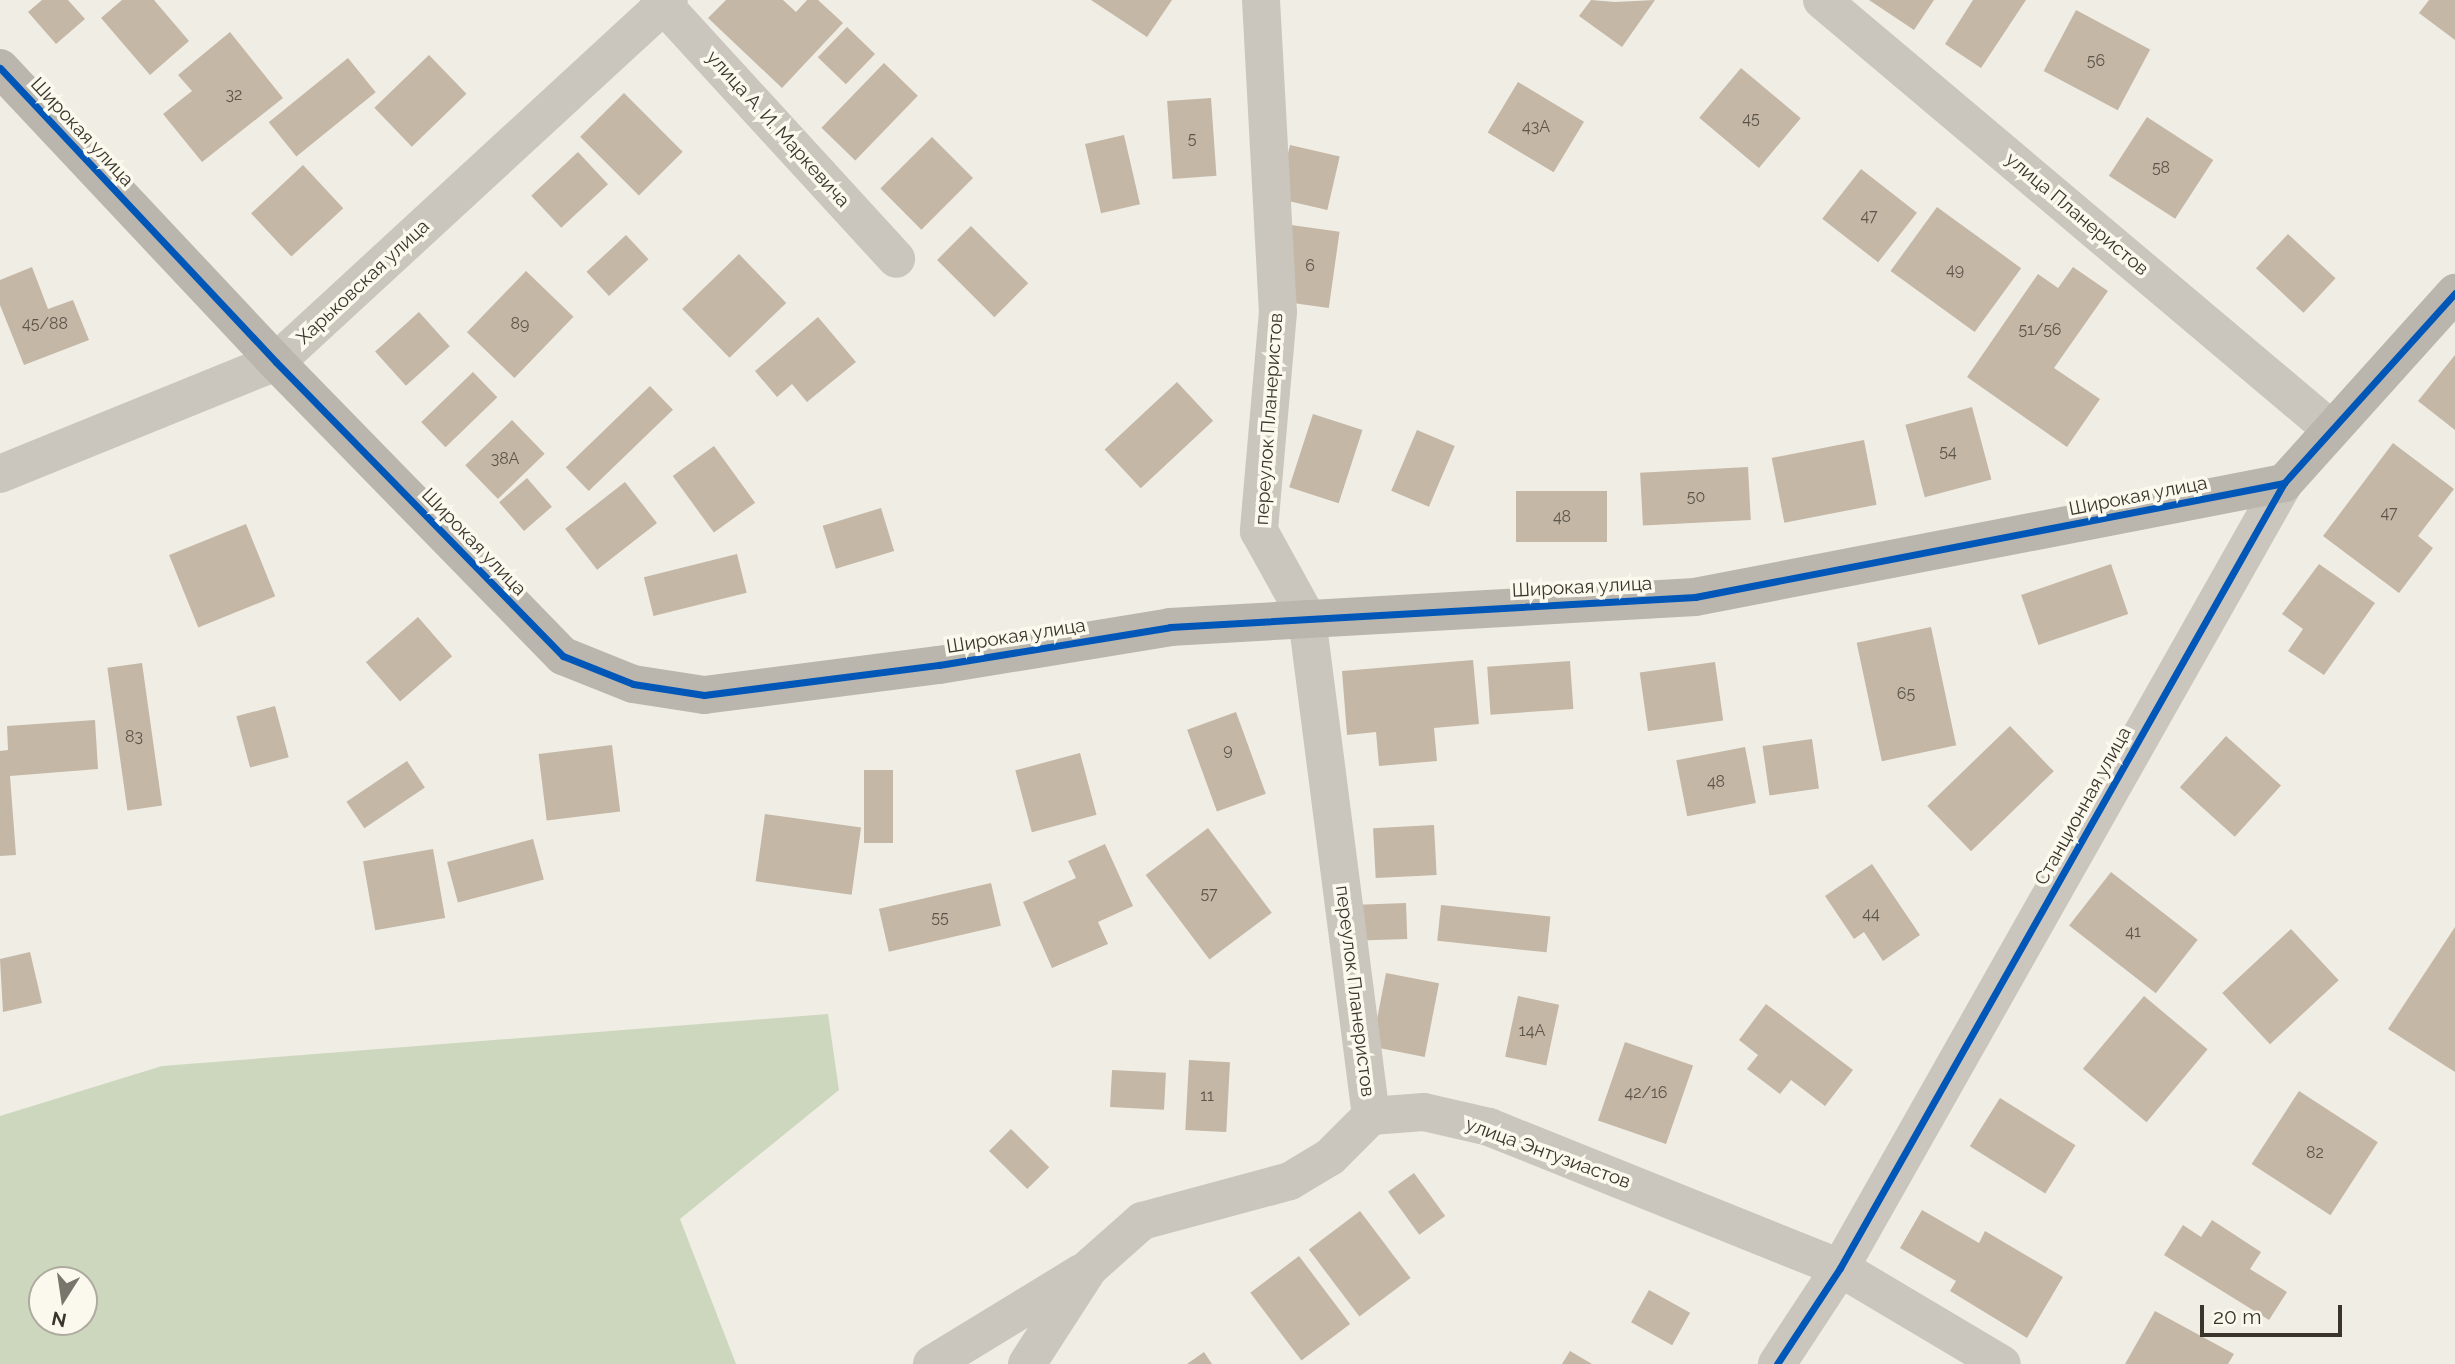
<!DOCTYPE html>
<meta charset="utf-8">
<style>
body{margin:0}
#map{position:relative;width:2455px;height:1364px;overflow:hidden;background:#f0ede4;font-family:Raleway,sans-serif}
div>[style]{position:absolute}
[style*='--x']{left:calc(var(--x)*1px);top:calc(var(--y)*1px);width:calc(var(--w)*1px);rotate:calc(var(--a)*1deg)}
.green>*{inset:0;background:#ccd7be}
.building>*{inset:0;background:#c4b7a6;transform-origin:0 0}
.street>*{height:38px;margin:-19px;padding:0 19px;transform-origin:19px;border-radius:19px;background:#cac6bd}
.secondary>*{height:38px;margin:-19px;padding:0 19px;transform-origin:19px;border-radius:19px;background:#bab6ae}
.cycleway>*{height:7px;margin:-3.5px;padding:0 3.5px;transform-origin:3.5px;border-radius:3.5px;background:#0057b8}
span{translate:-50% -50%;white-space:nowrap;text-align:center;line-height:1.15;-webkit-text-stroke:7px #fbf9ee;paint-order:stroke}
.number-label{font-size:16px;color:#5d554a}
.number-label span{-webkit-text-stroke-width:0}
.street-label{font-size:19px;color:#3b342b}
.north{position:absolute;left:28px;top:1266px;width:70px;height:70px;box-sizing:border-box;background:#fbf9ee;border:2px solid #aeaaa0;border-radius:50%;rotate:192deg;font-size:19px;font-weight:700;line-height:28px;text-align:center;color:#3b342b}
.north::after{content:'';display:block;margin:auto;width:24px;height:32px;background:#7a756c;clip-path:polygon(50% 0,100% 100%,50% 72%,0 100%)}
.scale{position:absolute;left:2200px;top:1305px;width:142px;height:32px;box-sizing:border-box;border:4px solid #3b342b;border-top:0;padding-left:9px;font-size:21px;line-height:24px;white-space:nowrap;color:#3b342b;-webkit-text-stroke:5px #fbf9ee;paint-order:stroke}
</style>
<div id="map">
<div class="green">
<div style="clip-path:polygon(evenodd,828px 1014px,839px 1090px,680px 1219px,736px 1364px,0 1364px,0 1116px,162px 1066px,828px 1014px,42px 1280px,84px 1280px,84px 1322px,42px 1322px,42px 1280px)"></div>
</div>
<div class="building">
<div style="clip-path:polygon(42px 0,68px 0,85px 19px,56px 44px,28px 12px)"></div>
<div style="clip-path:polygon(122px 0,154px 0,189px 41px,150px 75px,101px 18px)"></div>
<div style="clip-path:polygon(726px 0,783px 0,796px 12px,807px 0,818px 0,843px 23px,782px 88px,708px 18px)"></div>
<div style="clip-path:polygon(1091px 0,1172px 0,1147px 37px)"></div>
<div style="clip-path:polygon(1591px 0,1615px 2px,1655px 0,1622px 47px,1579px 16px)"></div>
<div style="clip-path:polygon(1869px 0,1934px 0,1914px 30px)"></div>
<div style="clip-path:polygon(1973px 0,2026px 0,1981px 68px,1945px 44px)"></div>
<div style="clip-path:polygon(2429px 0,2455px 0,2455px 40px,2419px 13px)"></div>
<div style="left:2076px;top:10px;width:84px;height:69px;rotate:28deg"></div>
<div style="left:847px;top:27px;width:39px;height:42px;rotate:44deg"></div>
<div style="clip-path:polygon(230px 32px,283px 98px,202px 162px,163px 114px,192px 91px,178px 75px)"></div>
<div style="left:429px;top:55px;width:54px;height:76px;rotate:46deg"></div>
<div style="left:348px;top:58px;width:44px;height:102px;rotate:51deg"></div>
<div style="left:884px;top:63px;width:47px;height:90px;rotate:44deg"></div>
<div style="left:1741px;top:68px;width:78px;height:65px;rotate:40deg"></div>
<div style="left:1518px;top:82px;width:77px;height:59px;rotate:31deg"></div>
<div style="left:624px;top:93px;width:83px;height:62px;rotate:45deg"></div>
<div style="left:1211px;top:98px;width:78px;height:44px;rotate:86deg"></div>
<div style="left:2147px;top:117px;width:79px;height:70px;rotate:33deg"></div>
<div style="left:1124px;top:135px;width:71px;height:40px;rotate:77deg"></div>
<div style="left:932px;top:137px;width:58px;height:73px;rotate:45deg"></div>
<div style="left:1290px;top:145px;width:51px;height:55px;rotate:13deg"></div>
<div style="left:578px;top:152px;width:44px;height:64px;rotate:47deg"></div>
<div style="left:303px;top:165px;width:59px;height:71px;rotate:47deg"></div>
<div style="left:1861px;top:169px;width:71px;height:63px;rotate:38deg"></div>
<div style="left:1937px;top:207px;width:104px;height:79px;rotate:36deg"></div>
<div style="left:1291px;top:225px;width:49px;height:77px;rotate:8deg"></div>
<div style="left:971px;top:226px;width:81px;height:48px;rotate:45deg"></div>
<div style="left:2288px;top:234px;width:65px;height:47px;rotate:43deg"></div>
<div style="left:626px;top:235px;width:33px;height:54px;rotate:47deg"></div>
<div style="left:739px;top:254px;width:68px;height:79px;rotate:46deg"></div>
<div style="clip-path:polygon(32px 267px,48px 309px,73px 300px,89px 340px,24px 365px,0 305px,0 280px)"></div>
<div style="clip-path:polygon(2073px 267px,2108px 291px,2054px 368px,2100px 399px,2067px 447px,1967px 377px,2038px 274px,2058px 288px)"></div>
<div style="left:526px;top:271px;width:66px;height:85px;rotate:44deg"></div>
<div style="left:419px;top:312px;width:46px;height:59px;rotate:48deg"></div>
<div style="clip-path:polygon(818px 317px,856px 362px,807px 402px,792px 384px,777px 397px,755px 371px)"></div>
<div style="clip-path:polygon(2455px 355px,2455px 430px,2418px 401px)"></div>
<div style="left:473px;top:372px;width:35px;height:72px;rotate:46deg"></div>
<div style="left:1177px;top:382px;width:53px;height:99px;rotate:47deg"></div>
<div style="left:650px;top:386px;width:33px;height:117px;rotate:46deg"></div>
<div style="left:1972px;top:407px;width:75px;height:69px;rotate:75deg"></div>
<div style="left:1313px;top:414px;width:52px;height:77px;rotate:18deg"></div>
<div style="left:512px;top:420px;width:47px;height:65px;rotate:46deg"></div>
<div style="left:1417px;top:430px;width:41px;height:66px;rotate:23deg"></div>
<div style="left:1864px;top:440px;width:66px;height:94px;rotate:79deg"></div>
<div style="clip-path:polygon(2393px 443px,2454px 489px,2418px 536px,2433px 548px,2399px 593px,2323px 536px)"></div>
<div style="left:714px;top:446px;width:70px;height:51px;rotate:54deg"></div>
<div style="left:1748px;top:467px;width:53px;height:108px;rotate:87deg"></div>
<div style="left:527px;top:478px;width:38px;height:37px;rotate:49deg"></div>
<div style="left:625px;top:482px;width:52px;height:76px;rotate:52deg"></div>
<div style="left:1607px;top:491px;width:51px;height:91px;rotate:90deg"></div>
<div style="left:881px;top:508px;width:45px;height:61px;rotate:73deg"></div>
<div style="left:246px;top:524px;width:78px;height:83px;rotate:68deg"></div>
<div style="left:737px;top:554px;width:40px;height:96px;rotate:76deg"></div>
<div style="left:2111px;top:564px;width:53px;height:95px;rotate:71deg"></div>
<div style="clip-path:polygon(2319px 564px,2375px 603px,2324px 675px,2288px 651px,2303px 629px,2282px 614px)"></div>
<div style="left:418px;top:617px;width:52px;height:69px;rotate:49deg"></div>
<div style="left:1931px;top:627px;width:121px;height:76px;rotate:78deg"></div>
<div style="clip-path:polygon(1473px 660px,1479px 724px,1434px 728px,1437px 761px,1379px 766px,1376px 732px,1347px 735px,1342px 671px)"></div>
<div style="left:1570px;top:661px;width:48px;height:83px;rotate:86deg"></div>
<div style="left:1715px;top:662px;width:59px;height:76px;rotate:82deg"></div>
<div style="left:142px;top:663px;width:144px;height:35px;rotate:82deg"></div>
<div style="left:275px;top:706px;width:53px;height:40px;rotate:75deg"></div>
<div style="left:1236px;top:712px;width:87px;height:52px;rotate:70deg"></div>
<div style="clip-path:polygon(95px 720px,98px 769px,10px 776px,16px 855px,0 856px,0 751px,8px 750px,7px 726px)"></div>
<div style="left:2010px;top:726px;width:63px;height:115px;rotate:46deg"></div>
<div style="left:2226px;top:736px;width:74px;height:69px;rotate:42deg"></div>
<div style="left:1812px;top:739px;width:50px;height:50px;rotate:82deg"></div>
<div style="left:612px;top:745px;width:67px;height:74px;rotate:83deg"></div>
<div style="left:1745px;top:747px;width:57px;height:70px;rotate:79deg"></div>
<div style="left:1080px;top:753px;width:64px;height:67px;rotate:75deg"></div>
<div style="left:407px;top:761px;width:32px;height:73px;rotate:56deg"></div>
<div style="left:864px;top:770px;width:29px;height:73px"></div>
<div style="left:765px;top:814px;width:97px;height:68px;rotate:8deg"></div>
<div style="left:1434px;top:825px;width:50px;height:61px;rotate:87deg"></div>
<div style="left:1208px;top:828px;width:106px;height:78px;rotate:53deg"></div>
<div style="left:533px;top:839px;width:42px;height:89px;rotate:75deg"></div>
<div style="clip-path:polygon(1105px 844px,1133px 906px,1098px 922px,1108px 944px,1052px 968px,1023px 902px,1076px 878px,1068px 861px)"></div>
<div style="left:433px;top:849px;width:70px;height:71px;rotate:80deg"></div>
<div style="clip-path:polygon(1872px 864px,1920px 935px,1883px 961px,1864px 932px,1854px 939px,1825px 896px)"></div>
<div style="left:2111px;top:872px;width:110px;height:68px;rotate:38deg"></div>
<div style="left:991px;top:883px;width:44px;height:115px;rotate:77deg"></div>
<div style="left:1406px;top:903px;width:36px;height:47px;rotate:88deg"></div>
<div style="left:1441px;top:905px;width:110px;height:36px;rotate:6deg"></div>
<div style="clip-path:polygon(2455px 927px,2455px 1072px,2388px 1029px)"></div>
<div style="left:2291px;top:929px;width:70px;height:94px;rotate:47deg"></div>
<div style="clip-path:polygon(30px 952px,42px 1003px,3px 1012px,0 959px)"></div>
<div style="left:1386px;top:973px;width:54px;height:75px;rotate:11deg"></div>
<div style="left:1518px;top:996px;width:42px;height:62px;rotate:12deg"></div>
<div style="left:2144px;top:996px;width:83px;height:95px;rotate:40deg"></div>
<div style="clip-path:polygon(1766px 1004px,1853px 1070px,1825px 1106px,1791px 1080px,1780px 1094px,1747px 1069px,1758px 1055px,1739px 1040px)"></div>
<div style="left:1625px;top:1042px;width:72px;height:83px;rotate:19deg"></div>
<div style="left:1189px;top:1060px;width:41px;height:70px;rotate:3deg"></div>
<div style="left:1112px;top:1070px;width:54px;height:37px;rotate:3deg"></div>
<div style="left:2299px;top:1091px;width:94px;height:87px;rotate:33deg"></div>
<div style="left:2000px;top:1098px;width:89px;height:57px;rotate:32deg"></div>
<div style="left:1011px;top:1129px;width:54px;height:31px;rotate:45deg"></div>
<div style="left:1414px;top:1173px;width:53px;height:32px;rotate:54deg"></div>
<div style="clip-path:polygon(1922px 1210px,1979px 1243px,1985px 1231px,2063px 1277px,2027px 1338px,1950px 1291px,1956px 1281px,1900px 1248px)"></div>
<div style="left:1360px;top:1211px;width:84px;height:64px;rotate:53deg"></div>
<div style="clip-path:polygon(2212px 1220px,2261px 1252px,2250px 1269px,2287px 1292px,2269px 1320px,2164px 1255px,2183px 1225px,2201px 1237px)"></div>
<div style="left:1299px;top:1256px;width:85px;height:61px;rotate:53deg"></div>
<div style="left:1649px;top:1290px;width:47px;height:37px;rotate:29deg"></div>
<div style="clip-path:polygon(2155px 1311px,2234px 1354px,2228px 1364px,2125px 1364px)"></div>
<div style="clip-path:polygon(1570px 1351px,1592px 1364px,1562px 1364px)"></div>
<div style="clip-path:polygon(1204px 1352px,1212px 1364px,1187px 1364px)"></div>
</div>
<div class="street">
<div style="--x:659;--y:0;--w:351;--a:47.5"></div>
<div style="--x:1261;--y:0;--w:312;--a:86.9"></div>
<div style="--x:1278;--y:312;--w:220;--a:95"></div>
<div style="--x:1259;--y:531;--w:99;--a:61.1"></div>
<div style="--x:1307;--y:618;--w:502;--a:82.68"></div>
<div style="--x:1822;--y:0;--w:666;--a:40.13"></div>
<div style="--x:0;--y:474;--w:298;--a:-22.1"></div>
<div style="--x:276;--y:362;--w:534;--a:-42.65"></div>
<div style="--x:932;--y:1364;--w:175;--a:-31.4"></div>
<div style="--x:1027;--y:1364;--w:114;--a:-57.1"></div>
<div style="--x:1089;--y:1268;--w:71;--a:-41.6"></div>
<div style="--x:1142;--y:1221;--w:153;--a:-15.1"></div>
<div style="--x:1290;--y:1181;--w:47;--a:-31"></div>
<div style="--x:1330;--y:1157;--w:58;--a:-45"></div>
<div style="--x:1371;--y:1116;--w:53;--a:-4.3"></div>
<div style="--x:1424;--y:1112;--w:67;--a:13"></div>
<div style="--x:1489;--y:1127;--w:378;--a:21.9"></div>
<div style="--x:1840;--y:1268;--w:188;--a:30.7"></div>
<div style="--x:1777;--y:1364;--w:115;--a:-56.7"></div>
<div style="--x:1840;--y:1268;--w:902;--a:-60.51"></div>
</div>
<div class="secondary">
<div style="--x:0;--y:68;--w:403;--a:46.8"></div>
<div style="--x:276;--y:362;--w:411;--a:45.7"></div>
<div style="--x:563;--y:656;--w:75;--a:21.8"></div>
<div style="--x:633;--y:684;--w:72;--a:8.8"></div>
<div style="--x:704;--y:695;--w:237;--a:-7.3"></div>
<div style="--x:939;--y:665;--w:234;--a:-9.3"></div>
<div style="--x:1170;--y:627;--w:526;--a:-3.27"></div>
<div style="--x:1695;--y:597;--w:600;--a:-10.95"></div>
<div style="--x:2284;--y:483;--w:256;--a:-48"></div>
</div>
<div class="cycleway">
<div style="--x:0;--y:68;--w:403;--a:46.8"></div>
<div style="--x:276;--y:362;--w:411;--a:45.7"></div>
<div style="--x:563;--y:656;--w:75;--a:21.8"></div>
<div style="--x:633;--y:684;--w:72;--a:8.8"></div>
<div style="--x:704;--y:695;--w:237;--a:-7.3"></div>
<div style="--x:939;--y:665;--w:234;--a:-9.3"></div>
<div style="--x:1170;--y:627;--w:526;--a:-3.27"></div>
<div style="--x:1695;--y:597;--w:600;--a:-10.95"></div>
<div style="--x:1777;--y:1364;--w:115;--a:-56.7"></div>
<div style="--x:1840;--y:1268;--w:902;--a:-60.51"></div>
<div style="--x:2284;--y:483;--w:256;--a:-48"></div>
</div>
<div class="number-label">
<span style="left:2096px;top:61px">56</span>
<span style="left:234px;top:95px">32</span>
<span style="left:1751px;top:119px">45</span>
<span style="left:1536px;top:127px">43А</span>
<span style="left:1192px;top:139px">5</span>
<span style="left:2161px;top:168px">58</span>
<span style="left:1869px;top:216px">47</span>
<span style="left:1310px;top:266px">6</span>
<span style="left:1955px;top:270px">49</span>
<span style="left:45px;top:324px">45/88</span>
<span style="left:520px;top:324px">89</span>
<span style="left:2040px;top:330px">51/56</span>
<span style="left:1948px;top:452px">54</span>
<span style="left:505px;top:459px">38А</span>
<span style="left:1696px;top:497px">50</span>
<span style="left:2389px;top:513px">47</span>
<span style="left:1562px;top:517px">48</span>
<span style="left:1906px;top:694px">65</span>
<span style="left:134px;top:737px">83</span>
<span style="left:1228px;top:750px">9</span>
<span style="left:1716px;top:782px">48</span>
<span style="left:1209px;top:894px">57</span>
<span style="left:1871px;top:914px">44</span>
<span style="left:940px;top:918px">55</span>
<span style="left:2133px;top:932px">41</span>
<span style="left:1532px;top:1031px">14А</span>
<span style="left:1646px;top:1093px">42/16</span>
<span style="left:1207px;top:1096px">11</span>
<span style="left:2315px;top:1153px">82</span>
</div>
<div class="street-label">
<span style="left:778px;top:129px;rotate:48deg">улица А. И. Маркевича</span>
<span style="left:82px;top:132px;rotate:47deg">Широкая улица</span>
<span style="left:2077px;top:214px;rotate:40deg">улица Планеристов</span>
<span style="left:363px;top:282px;rotate:-43deg">Харьковская улица</span>
<span style="left:1269px;top:419px;rotate:-86deg">переулок Планеристов</span>
<span style="left:2138px;top:496px;rotate:-11deg">Широкая улица</span>
<span style="left:474px;top:542px;rotate:46deg">Широкая улица</span>
<span style="left:1582px;top:587px;rotate:-3deg">Широкая улица</span>
<span style="left:1016px;top:636px;rotate:-9deg">Широкая улица</span>
<span style="left:2083px;top:806px;rotate:-61deg">Станционная улица</span>
<span style="left:1355px;top:991px;rotate:83deg">переулок Планеристов</span>
<span style="left:1548px;top:1153px;rotate:20deg">улица Энтузиастов</span>
</div>
<div class="north">N</div>
<div class="scale">20 m</div>
</div>
